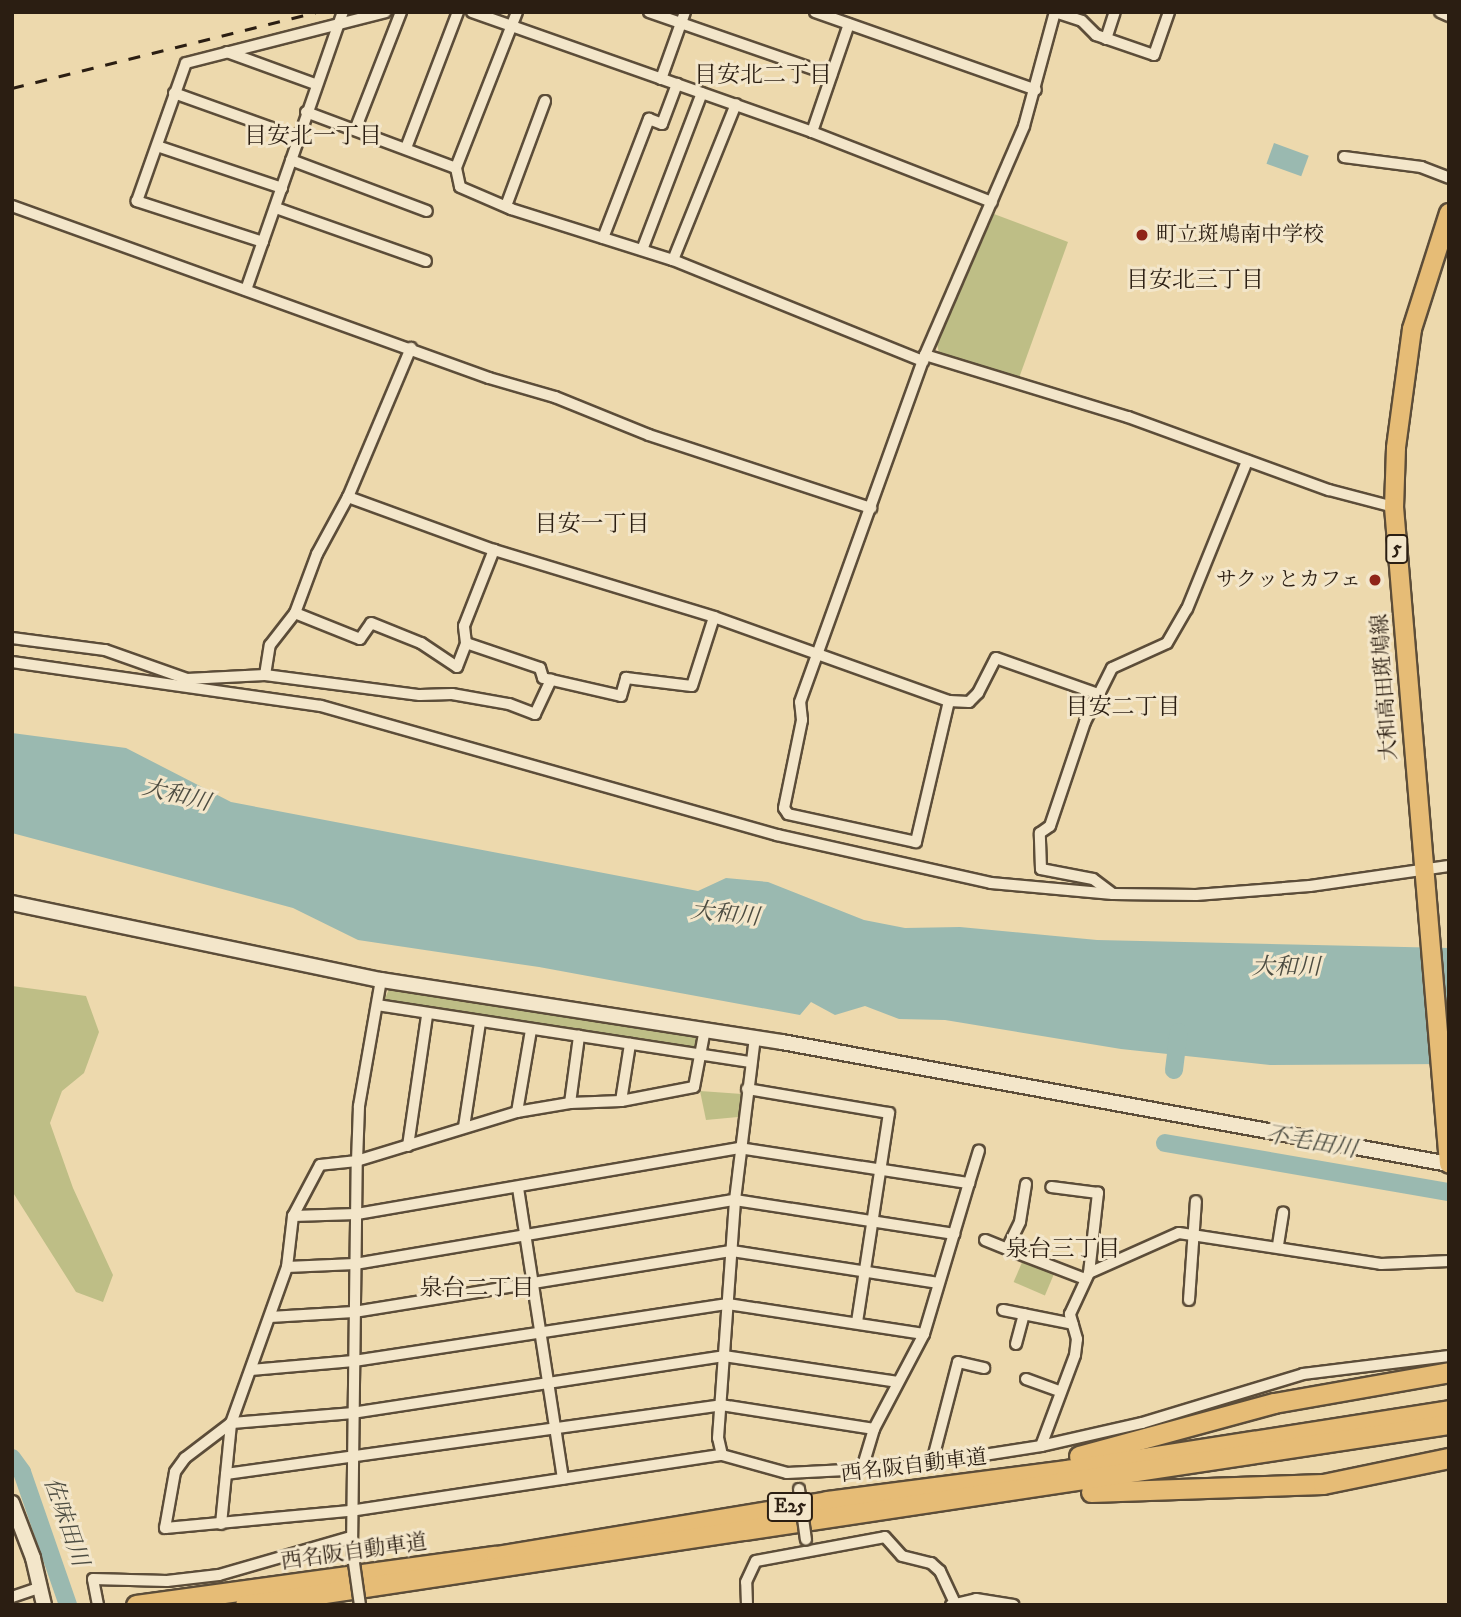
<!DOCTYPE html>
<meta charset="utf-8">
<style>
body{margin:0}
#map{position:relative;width:1461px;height:1617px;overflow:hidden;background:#edd9ad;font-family:"IM FELL DW Pica","Noto Serif JP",serif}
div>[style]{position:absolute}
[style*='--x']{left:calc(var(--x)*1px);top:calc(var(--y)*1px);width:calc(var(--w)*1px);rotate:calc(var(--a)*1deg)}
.green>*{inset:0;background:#bebe86;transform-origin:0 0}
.water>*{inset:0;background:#9ab9b0;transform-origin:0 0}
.river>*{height:18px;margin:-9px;padding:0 9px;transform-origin:9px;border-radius:9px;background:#9ab9b0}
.roads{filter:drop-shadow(2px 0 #5c4d39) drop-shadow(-2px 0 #5c4d39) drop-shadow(0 2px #5c4d39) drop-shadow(0 -2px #5c4d39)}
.minor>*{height:10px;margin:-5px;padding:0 5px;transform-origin:5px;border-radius:5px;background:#f3e6ca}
.tertiary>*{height:14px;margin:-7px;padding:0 7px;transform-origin:7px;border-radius:7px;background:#f3e6ca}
.primary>*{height:18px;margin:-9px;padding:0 9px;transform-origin:9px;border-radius:9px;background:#e6bc76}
.motorway>*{height:19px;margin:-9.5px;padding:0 9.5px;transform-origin:9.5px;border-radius:9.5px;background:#e6bc76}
.rail>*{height:2.5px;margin-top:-1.25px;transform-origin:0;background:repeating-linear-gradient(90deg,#2b1e12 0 12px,transparent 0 24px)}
.bridges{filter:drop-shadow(2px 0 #5c4d39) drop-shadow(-2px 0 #5c4d39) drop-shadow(0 2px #5c4d39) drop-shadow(0 -2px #5c4d39)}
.minor-bridge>*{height:10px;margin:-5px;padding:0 5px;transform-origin:5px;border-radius:5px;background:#f3e6ca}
.dots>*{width:19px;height:19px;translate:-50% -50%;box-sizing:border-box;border:4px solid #f3e6ca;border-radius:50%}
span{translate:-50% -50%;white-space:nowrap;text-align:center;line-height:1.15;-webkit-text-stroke:6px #f3e6ca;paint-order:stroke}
.shield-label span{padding:2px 5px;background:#f3e6ca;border:2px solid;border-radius:5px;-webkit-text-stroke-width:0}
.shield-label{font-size:19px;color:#2b1e12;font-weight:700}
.poi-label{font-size:21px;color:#2b1e12}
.left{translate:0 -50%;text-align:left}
.right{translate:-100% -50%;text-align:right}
.street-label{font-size:21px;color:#2b1e12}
.neighbourhood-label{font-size:23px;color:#2b1e12}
.water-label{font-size:23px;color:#4c4c41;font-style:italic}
.frame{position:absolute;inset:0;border:14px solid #2b1e12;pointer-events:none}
</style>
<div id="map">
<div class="green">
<div style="clip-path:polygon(994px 214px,1068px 242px,1019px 378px,939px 353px,937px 344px)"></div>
<div style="clip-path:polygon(12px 986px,86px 996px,99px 1032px,84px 1073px,62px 1091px,50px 1123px,73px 1188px,113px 1275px,103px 1302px,76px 1292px,12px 1191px)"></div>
<div style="clip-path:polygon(390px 987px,696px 1033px,700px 1037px,697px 1048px,383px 1003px)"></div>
<div style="clip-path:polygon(700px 1091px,742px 1094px,738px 1117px,706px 1120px)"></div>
<div style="left:1023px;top:1260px;width:34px;height:24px;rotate:23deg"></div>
</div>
<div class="water">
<div style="left:1274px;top:143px;width:37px;height:22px;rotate:20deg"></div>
<div style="clip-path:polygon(12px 733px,126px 748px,231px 802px,698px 891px,726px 878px,768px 882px,864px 920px,905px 928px,960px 927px,1097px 940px,1449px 948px,1449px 1064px,1270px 1065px,1121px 1049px,945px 1020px,899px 1019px,865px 1006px,835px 1015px,811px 1002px,800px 1015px,539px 967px,358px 940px,293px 908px,12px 833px)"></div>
</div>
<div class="river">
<div style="--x:1174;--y:1070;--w:38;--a:-83"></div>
<div style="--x:1165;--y:1143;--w:288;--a:9.8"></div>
<div style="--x:12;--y:1458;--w:17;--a:54"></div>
<div style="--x:22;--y:1472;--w:141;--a:70.9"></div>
</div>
<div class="roads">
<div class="minor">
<div style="--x:472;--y:12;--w:361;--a:19.4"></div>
<div style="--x:812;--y:132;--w:193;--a:21.3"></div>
<div style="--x:517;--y:12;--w:168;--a:111.4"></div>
<div style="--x:456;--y:168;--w:19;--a:78"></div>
<div style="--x:460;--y:187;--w:56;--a:23.3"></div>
<div style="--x:511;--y:209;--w:170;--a:17.5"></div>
<div style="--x:673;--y:260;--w:270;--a:22"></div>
<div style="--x:649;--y:12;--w:193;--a:19.1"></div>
<div style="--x:815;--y:12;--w:234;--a:19.4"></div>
<div style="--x:1440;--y:12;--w:10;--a:24"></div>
<div style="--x:1106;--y:39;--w:28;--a:-72"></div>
<div style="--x:227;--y:52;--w:94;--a:20"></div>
<div style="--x:661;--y:79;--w:71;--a:-70.3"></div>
<div style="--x:174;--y:93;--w:131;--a:19.7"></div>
<div style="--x:306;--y:112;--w:160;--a:20.5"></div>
<div style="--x:355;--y:130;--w:127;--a:-68.7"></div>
<div style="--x:812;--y:132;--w:114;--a:-71.1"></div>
<div style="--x:157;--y:146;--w:132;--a:18.6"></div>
<div style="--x:406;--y:148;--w:146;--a:-69.1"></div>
<div style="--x:1344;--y:157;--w:78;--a:7.4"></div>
<div style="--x:1421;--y:167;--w:30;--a:21"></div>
<div style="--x:291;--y:160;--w:145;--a:20.6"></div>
<div style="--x:12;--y:206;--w:507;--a:19.83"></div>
<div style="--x:489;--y:378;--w:69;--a:16.1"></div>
<div style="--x:555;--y:397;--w:101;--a:22"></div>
<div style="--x:649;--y:435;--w:234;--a:18.2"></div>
<div style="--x:506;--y:206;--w:112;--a:-69.6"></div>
<div style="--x:276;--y:208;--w:159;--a:19.5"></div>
<div style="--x:603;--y:238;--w:128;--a:-68.9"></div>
<div style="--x:649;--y:119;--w:14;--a:21"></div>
<div style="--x:662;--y:124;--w:43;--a:-69.4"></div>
<div style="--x:263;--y:242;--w:133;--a:-162"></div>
<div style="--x:137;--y:201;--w:146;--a:-70.5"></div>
<div style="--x:186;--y:63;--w:206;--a:-14.3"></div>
<div style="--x:642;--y:250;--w:168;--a:-69.1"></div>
<div style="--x:673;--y:260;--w:168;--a:-68"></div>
<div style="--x:246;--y:290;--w:294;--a:-70.8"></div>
<div style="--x:925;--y:355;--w:212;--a:17"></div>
<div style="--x:1128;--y:417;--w:214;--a:20"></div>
<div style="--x:1329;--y:490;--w:67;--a:14.7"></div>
<div style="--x:348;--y:497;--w:155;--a:20"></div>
<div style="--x:494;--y:550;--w:230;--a:16.9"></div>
<div style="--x:714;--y:617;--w:250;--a:19.7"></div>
<div style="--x:949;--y:701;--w:20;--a:3"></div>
<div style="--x:969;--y:702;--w:13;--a:-45"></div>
<div style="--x:978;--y:693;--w:39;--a:-63"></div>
<div style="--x:996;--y:658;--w:108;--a:19.4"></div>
<div style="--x:295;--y:613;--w:70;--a:21.8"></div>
<div style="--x:360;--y:639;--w:19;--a:-55"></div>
<div style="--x:371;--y:623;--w:54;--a:21.8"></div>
<div style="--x:421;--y:643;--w:43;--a:33.7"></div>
<div style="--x:457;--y:667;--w:26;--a:-69"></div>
<div style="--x:466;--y:643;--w:17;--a:-97"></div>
<div style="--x:464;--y:626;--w:82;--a:-68.5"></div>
<div style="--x:12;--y:638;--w:94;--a:7.4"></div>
<div style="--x:105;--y:650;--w:87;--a:19.5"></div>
<div style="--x:187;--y:679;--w:78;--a:-2.9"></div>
<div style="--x:265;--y:675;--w:30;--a:-81"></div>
<div style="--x:270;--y:645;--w:41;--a:-52"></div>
<div style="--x:295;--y:613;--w:63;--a:-69.6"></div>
<div style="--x:317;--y:554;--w:65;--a:-61.5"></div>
<div style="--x:348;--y:497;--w:162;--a:-67.1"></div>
<div style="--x:466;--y:643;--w:78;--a:18.7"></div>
<div style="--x:540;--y:668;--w:10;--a:73"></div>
<div style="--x:543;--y:678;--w:80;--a:13"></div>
<div style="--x:621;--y:696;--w:19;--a:-74"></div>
<div style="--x:626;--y:678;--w:66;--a:6.9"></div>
<div style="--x:692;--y:686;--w:72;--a:-72.3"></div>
<div style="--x:12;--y:662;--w:312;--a:8.1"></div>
<div style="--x:321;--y:706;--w:474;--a:15.8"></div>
<div style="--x:777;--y:835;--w:219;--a:12.6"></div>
<div style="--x:991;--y:883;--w:122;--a:5.2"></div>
<div style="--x:1113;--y:894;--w:83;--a:0.7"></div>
<div style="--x:1196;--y:895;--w:114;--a:-4.5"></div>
<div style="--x:1310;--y:886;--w:140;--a:-8.2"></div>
<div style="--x:265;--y:675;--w:156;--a:7.4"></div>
<div style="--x:420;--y:695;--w:32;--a:-2"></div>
<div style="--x:452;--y:694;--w:58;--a:10"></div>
<div style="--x:509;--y:704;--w:28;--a:21"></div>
<div style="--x:535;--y:714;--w:38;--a:-65"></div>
<div style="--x:949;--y:701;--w:145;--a:103.2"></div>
<div style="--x:916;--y:842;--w:131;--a:-167.7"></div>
<div style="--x:788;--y:814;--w:7;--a:-124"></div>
<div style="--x:784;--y:808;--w:90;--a:-78.4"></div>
<div style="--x:802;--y:720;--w:18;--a:-96"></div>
<div style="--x:800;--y:702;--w:369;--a:-70.2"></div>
<div style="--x:925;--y:355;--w:249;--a:-66.6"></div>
<div style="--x:1024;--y:126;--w:118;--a:-74.8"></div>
<div style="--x:1055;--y:12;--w:28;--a:18"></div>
<div style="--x:1082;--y:21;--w:20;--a:45"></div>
<div style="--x:1096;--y:35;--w:61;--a:19"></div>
<div style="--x:1154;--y:55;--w:46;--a:-70.8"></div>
<div style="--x:1113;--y:894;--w:25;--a:-143"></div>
<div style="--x:1093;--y:879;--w:53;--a:-169.1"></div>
<div style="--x:1041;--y:869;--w:36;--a:-92"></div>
<div style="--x:1040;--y:833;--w:12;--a:-35"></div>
<div style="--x:1050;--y:826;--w:110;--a:-71.4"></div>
<div style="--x:1085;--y:722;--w:60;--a:-63.4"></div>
<div style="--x:1112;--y:668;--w:60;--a:-24.4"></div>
<div style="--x:1167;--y:643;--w:39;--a:-60"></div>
<div style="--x:1187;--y:609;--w:160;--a:-67.9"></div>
<div style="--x:377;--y:1005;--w:378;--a:8.7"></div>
<div style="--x:705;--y:1029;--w:59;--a:100.7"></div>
<div style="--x:694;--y:1087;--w:74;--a:169.1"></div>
<div style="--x:621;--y:1101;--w:51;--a:177.8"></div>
<div style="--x:570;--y:1103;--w:54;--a:170.4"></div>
<div style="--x:517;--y:1112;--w:167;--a:163"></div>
<div style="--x:357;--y:1161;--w:37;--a:174"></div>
<div style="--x:320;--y:1165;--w:58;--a:117.9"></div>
<div style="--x:293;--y:1216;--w:51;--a:96.7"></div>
<div style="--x:287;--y:1267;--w:166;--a:109.7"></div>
<div style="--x:231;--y:1423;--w:58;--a:142.7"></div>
<div style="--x:185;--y:1458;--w:17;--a:126"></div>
<div style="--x:175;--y:1472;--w:57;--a:100.1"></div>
<div style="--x:165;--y:1528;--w:186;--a:-5.3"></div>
<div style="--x:350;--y:1511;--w:376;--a:-8.6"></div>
<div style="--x:722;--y:1455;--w:67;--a:15.5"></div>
<div style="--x:787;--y:1473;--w:120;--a:-2.9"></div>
<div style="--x:907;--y:1467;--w:136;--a:-8.9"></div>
<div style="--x:1041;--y:1446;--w:104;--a:-12.8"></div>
<div style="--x:1142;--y:1423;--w:168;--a:-16.9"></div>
<div style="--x:1303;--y:1374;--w:147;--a:-7"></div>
<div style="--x:747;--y:1089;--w:144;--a:9.6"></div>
<div style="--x:889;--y:1113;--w:212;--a:98.7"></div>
<div style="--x:621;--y:1101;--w:58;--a:-81"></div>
<div style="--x:570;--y:1103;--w:68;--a:-82.3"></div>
<div style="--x:517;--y:1112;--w:83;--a:-80.3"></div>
<div style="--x:464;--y:1127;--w:106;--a:-81.3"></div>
<div style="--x:408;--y:1146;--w:132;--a:-81.7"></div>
<div style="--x:969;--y:1183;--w:34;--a:-73"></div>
<div style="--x:1026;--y:1184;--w:38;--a:99"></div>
<div style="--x:1020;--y:1222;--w:30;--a:116"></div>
<div style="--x:1007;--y:1249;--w:84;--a:21"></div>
<div style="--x:518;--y:1188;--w:294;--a:81.2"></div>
<div style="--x:293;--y:1216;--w:64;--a:-1.8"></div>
<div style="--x:357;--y:1214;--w:388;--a:-9.8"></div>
<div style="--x:739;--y:1148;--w:233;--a:8.7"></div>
<div style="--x:969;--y:1183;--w:158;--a:106.6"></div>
<div style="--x:924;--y:1334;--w:107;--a:117.8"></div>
<div style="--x:874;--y:1429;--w:42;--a:106.7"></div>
<div style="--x:985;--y:1240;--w:24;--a:22"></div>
<div style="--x:1278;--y:1245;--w:33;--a:-81"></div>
<div style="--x:287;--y:1267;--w:68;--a:-2.5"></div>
<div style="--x:355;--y:1264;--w:385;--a:-9.6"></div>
<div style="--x:735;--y:1200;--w:222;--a:8.8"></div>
<div style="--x:1089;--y:1273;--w:98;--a:-24"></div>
<div style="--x:1179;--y:1233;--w:204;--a:8.7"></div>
<div style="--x:1381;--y:1264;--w:68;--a:-2.5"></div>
<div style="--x:1189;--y:1300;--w:99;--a:-86"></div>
<div style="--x:1003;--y:1310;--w:71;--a:11.3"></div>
<div style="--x:270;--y:1317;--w:84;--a:-3.4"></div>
<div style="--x:354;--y:1312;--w:383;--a:-9.2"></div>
<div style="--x:732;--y:1251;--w:209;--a:8.8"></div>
<div style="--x:1016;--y:1344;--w:31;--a:-75"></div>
<div style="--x:251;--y:1370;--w:103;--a:-5"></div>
<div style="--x:354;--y:1361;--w:378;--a:-8.7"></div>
<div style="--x:728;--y:1304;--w:198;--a:8.7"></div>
<div style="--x:1026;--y:1379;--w:37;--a:20"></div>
<div style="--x:1041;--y:1446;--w:97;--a:-69.5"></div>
<div style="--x:1075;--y:1355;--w:16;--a:-83"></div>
<div style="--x:1077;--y:1339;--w:26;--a:-106"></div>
<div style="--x:1070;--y:1314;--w:45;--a:-65.1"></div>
<div style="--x:1089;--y:1273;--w:81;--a:-83.6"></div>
<div style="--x:1098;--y:1193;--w:47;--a:-172.7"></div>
<div style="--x:722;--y:1455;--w:17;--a:-103"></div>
<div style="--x:718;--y:1438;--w:239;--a:-85.9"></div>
<div style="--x:735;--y:1200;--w:164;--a:-83"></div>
<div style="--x:932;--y:1462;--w:103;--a:-75.4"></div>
<div style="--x:958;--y:1362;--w:27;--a:13"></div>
<div style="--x:226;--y:1474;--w:500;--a:-7.9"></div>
<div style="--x:721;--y:1405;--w:155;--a:8.9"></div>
<div style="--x:221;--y:1524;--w:101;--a:-84.3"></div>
<div style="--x:231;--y:1423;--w:121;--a:-4.7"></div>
<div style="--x:352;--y:1413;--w:376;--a:-8.7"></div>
<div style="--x:724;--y:1356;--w:176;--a:8.5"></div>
<div style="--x:352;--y:1549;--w:388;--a:-89.3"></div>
<div style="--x:357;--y:1161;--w:55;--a:-87.9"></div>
<div style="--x:359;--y:1106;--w:128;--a:-80.1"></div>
<div style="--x:12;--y:1597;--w:31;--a:-19"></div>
<div style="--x:98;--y:1605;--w:26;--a:-101"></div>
<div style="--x:93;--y:1579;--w:74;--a:1.5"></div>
<div style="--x:167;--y:1581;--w:52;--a:-6.6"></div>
<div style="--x:219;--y:1575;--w:137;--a:-16.1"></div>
<div style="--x:747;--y:1605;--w:23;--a:-92"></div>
<div style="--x:746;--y:1582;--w:23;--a:-65"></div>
<div style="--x:756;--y:1561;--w:131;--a:-10.5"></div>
<div style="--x:885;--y:1537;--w:25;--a:48"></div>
<div style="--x:902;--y:1556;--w:30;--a:14"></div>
<div style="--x:931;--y:1563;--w:12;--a:42"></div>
<div style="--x:940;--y:1571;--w:33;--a:65"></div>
<div style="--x:951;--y:1605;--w:26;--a:-13"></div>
<div style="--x:976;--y:1599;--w:38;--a:9"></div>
</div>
<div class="tertiary">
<div style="--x:12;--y:903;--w:377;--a:11.8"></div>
<div style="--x:381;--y:980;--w:406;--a:8.8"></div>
<div style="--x:782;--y:1042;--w:678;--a:10.37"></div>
<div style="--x:12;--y:1503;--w:59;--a:69.1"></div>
<div style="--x:33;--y:1558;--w:48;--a:76.8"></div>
</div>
<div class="primary">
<div style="--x:1449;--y:213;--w:122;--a:107.7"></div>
<div style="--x:1412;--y:329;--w:120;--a:97.7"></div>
<div style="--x:1396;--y:448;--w:59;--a:91.9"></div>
<div style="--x:1394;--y:507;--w:659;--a:85.21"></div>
</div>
<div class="motorway">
<div style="--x:1079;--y:1456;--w:202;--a:-15.2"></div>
<div style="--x:1274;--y:1403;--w:178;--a:-10"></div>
<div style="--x:1091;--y:1492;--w:232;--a:-2"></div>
<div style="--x:1323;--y:1484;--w:129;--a:-11.7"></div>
<div style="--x:136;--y:1605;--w:363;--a:-7.8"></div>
<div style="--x:496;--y:1556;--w:336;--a:-9.4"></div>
<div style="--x:827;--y:1501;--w:242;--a:-7.4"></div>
<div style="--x:1067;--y:1470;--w:387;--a:-8.9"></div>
<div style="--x:245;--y:1605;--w:1218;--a:-8.55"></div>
</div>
</div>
<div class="rail">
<div style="--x:12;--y:88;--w:313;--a:-14"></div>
</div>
<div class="bridges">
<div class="minor-bridge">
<div style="--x:799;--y:1489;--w:51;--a:82.2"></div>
<div style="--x:352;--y:1549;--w:57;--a:81.9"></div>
</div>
</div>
<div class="dots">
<div style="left:1142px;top:235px;background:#8f2418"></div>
<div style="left:1375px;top:580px;background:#8f2418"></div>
</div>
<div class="shield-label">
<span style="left:1397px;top:549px">5</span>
<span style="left:790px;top:1507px">E25</span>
</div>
<div class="poi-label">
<span class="left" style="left:1156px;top:235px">町立斑鳩南中学校</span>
<span class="right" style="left:1361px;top:580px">サクッとカフェ</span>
</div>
<div class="street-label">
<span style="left:1385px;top:687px;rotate:-94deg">大和高田斑鳩線</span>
<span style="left:914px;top:1466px;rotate:-7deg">西名阪自動車道</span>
<span style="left:354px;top:1552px;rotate:-8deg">西名阪自動車道</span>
</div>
<div class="neighbourhood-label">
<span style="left:763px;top:76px">目安北二丁目</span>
<span style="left:313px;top:137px">目安北一丁目</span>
<span style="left:1195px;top:281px">目安北三丁目</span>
<span style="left:592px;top:525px">目安一丁目</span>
<span style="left:1123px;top:708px">目安二丁目</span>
<span style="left:1063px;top:1250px">泉台三丁目</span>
<span style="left:477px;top:1289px">泉台二丁目</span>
</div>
<div class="water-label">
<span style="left:176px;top:796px;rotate:14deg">大和川</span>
<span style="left:725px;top:915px;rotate:6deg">大和川</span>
<span style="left:1286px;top:968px">大和川</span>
<span style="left:1311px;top:1143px;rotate:10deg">不毛田川</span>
<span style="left:65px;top:1522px;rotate:71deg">佐味田川</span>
</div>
<div class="frame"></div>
</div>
